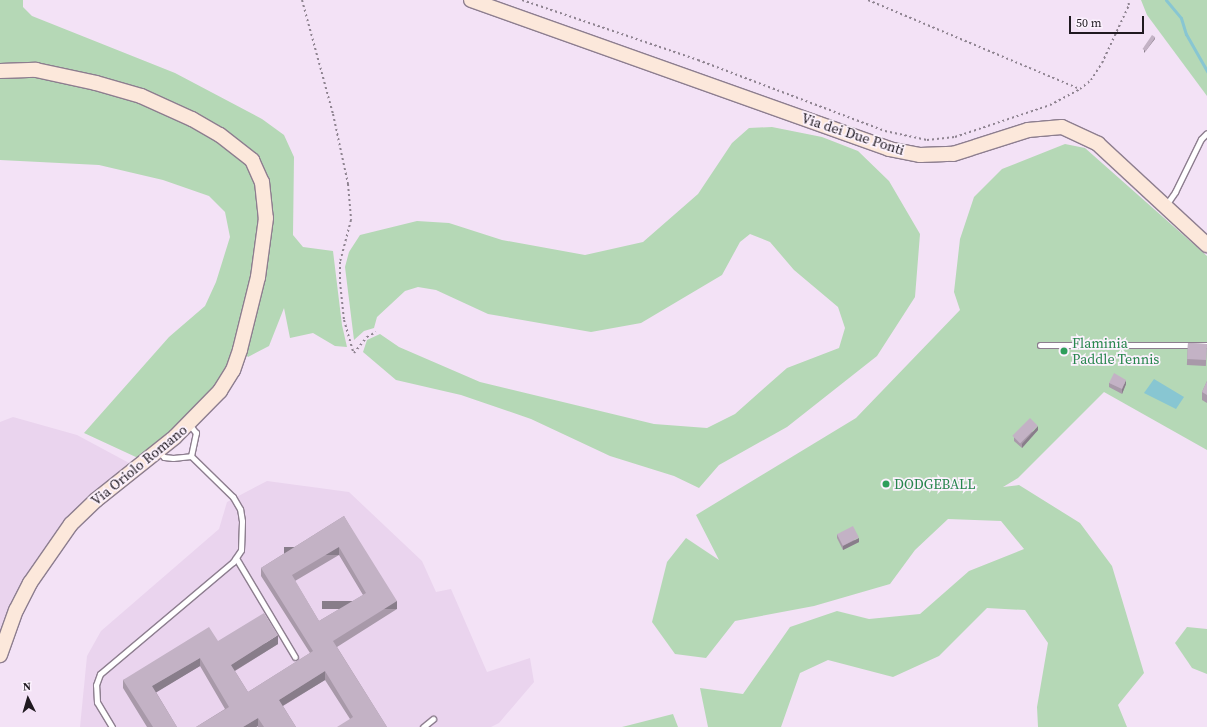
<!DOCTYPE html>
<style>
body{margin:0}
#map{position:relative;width:1207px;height:727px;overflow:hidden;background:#f3e2f6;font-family:"Source Serif 4",serif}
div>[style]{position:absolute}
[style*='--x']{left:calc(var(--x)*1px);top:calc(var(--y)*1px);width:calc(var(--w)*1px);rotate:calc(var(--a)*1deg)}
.built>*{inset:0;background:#ead4ee}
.green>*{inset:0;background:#b5d8b6}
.water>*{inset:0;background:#88c6d2}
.stream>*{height:3px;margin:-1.5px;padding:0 1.5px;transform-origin:1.5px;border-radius:1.5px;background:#88c6d2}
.path>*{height:2px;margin-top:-1px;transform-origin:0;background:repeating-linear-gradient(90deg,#8f8491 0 2px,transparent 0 5px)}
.roads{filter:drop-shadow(1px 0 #8d7e8f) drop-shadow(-1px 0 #8d7e8f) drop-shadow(0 1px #8d7e8f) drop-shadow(0 -1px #8d7e8f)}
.lane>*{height:5px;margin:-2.5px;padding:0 2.5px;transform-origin:2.5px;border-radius:2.5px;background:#fff}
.secondary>*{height:14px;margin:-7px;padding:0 7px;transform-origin:7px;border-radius:7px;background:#fce8db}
.wall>*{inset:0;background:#a899a9;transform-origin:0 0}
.shaded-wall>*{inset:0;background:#887d8a;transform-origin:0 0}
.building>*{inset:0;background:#c3b2c5;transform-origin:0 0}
.dots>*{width:11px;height:11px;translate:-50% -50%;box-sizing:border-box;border:2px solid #fcf2fe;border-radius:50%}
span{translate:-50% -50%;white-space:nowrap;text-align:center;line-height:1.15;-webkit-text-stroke:3.5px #fcf2fe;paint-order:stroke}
.street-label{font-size:14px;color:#1f1920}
.leisure-label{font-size:14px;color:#27864d}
.left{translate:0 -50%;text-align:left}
.north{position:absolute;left:8px;top:679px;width:40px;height:40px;-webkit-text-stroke:3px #fcf2fe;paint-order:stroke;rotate:355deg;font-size:11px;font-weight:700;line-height:16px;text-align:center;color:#1f1920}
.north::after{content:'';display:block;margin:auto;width:14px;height:18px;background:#1f1920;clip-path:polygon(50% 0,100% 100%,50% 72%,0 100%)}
.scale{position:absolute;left:1069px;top:16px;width:75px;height:18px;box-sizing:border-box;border:2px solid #1f1920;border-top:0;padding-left:5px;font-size:12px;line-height:14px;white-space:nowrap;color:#1f1920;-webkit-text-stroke:3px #fcf2fe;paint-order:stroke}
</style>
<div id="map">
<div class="built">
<div style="clip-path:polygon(13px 417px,77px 435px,131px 464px,81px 506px,27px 574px,0 637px,0 422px)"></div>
<div style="clip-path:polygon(267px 481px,349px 492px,422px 561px,436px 592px,451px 589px,487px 672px,530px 658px,534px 682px,499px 723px,491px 727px,80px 727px,87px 656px,101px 631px,219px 529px,227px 502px)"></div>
</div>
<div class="green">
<div style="clip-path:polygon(0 0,23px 0,23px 7px,32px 16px,175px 73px,262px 119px,284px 135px,294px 157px,293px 235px,303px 247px,333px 251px,342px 325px,347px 347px,335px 346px,313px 333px,290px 338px,284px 308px,269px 346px,248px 357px,236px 344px,226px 372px,215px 387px,175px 430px,138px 458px,84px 433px,169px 337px,205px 306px,216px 282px,230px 237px,225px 212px,209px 196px,163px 180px,99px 165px,0 160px)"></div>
<div style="clip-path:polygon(1141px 0,1207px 0,1207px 96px,1147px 15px)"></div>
<div style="clip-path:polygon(772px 127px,822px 137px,858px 151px,889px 181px,920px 234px,915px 297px,877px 356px,787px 427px,719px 465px,699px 488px,674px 476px,610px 456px,531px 419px,461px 395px,396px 380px,363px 352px,367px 340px,380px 334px,399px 347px,480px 382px,654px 424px,707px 428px,735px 414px,787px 368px,839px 348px,845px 328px,838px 307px,794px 270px,770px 242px,750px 234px,740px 242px,722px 275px,641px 323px,591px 332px,488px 314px,436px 290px,418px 287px,405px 291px,377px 317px,374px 328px,364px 331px,354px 340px,345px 267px,349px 252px,360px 235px,417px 221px,449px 223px,502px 240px,585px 255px,643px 242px,698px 194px,732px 143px,749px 128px)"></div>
<div style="clip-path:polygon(1065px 144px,1085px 148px,1207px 256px,1207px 450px,1104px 392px,1018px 478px,1003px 487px,1019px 485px,1080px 523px,1112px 566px,1144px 673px,1118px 705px,1127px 727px,1038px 727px,1037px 707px,1048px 643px,1025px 610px,987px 608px,939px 656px,893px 677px,828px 660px,800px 673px,781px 727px,708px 727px,700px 688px,743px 694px,790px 627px,837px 611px,869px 619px,920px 614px,969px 571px,1024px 549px,1001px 521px,948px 519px,915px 550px,890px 584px,814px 606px,735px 621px,706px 658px,675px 654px,652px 622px,667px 562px,686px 538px,719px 560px,696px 515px,856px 418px,960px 310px,954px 292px,960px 239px,974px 197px,1002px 169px)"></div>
<div style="clip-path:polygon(1187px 627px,1207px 629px,1207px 674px,1192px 668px,1175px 643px)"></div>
<div style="clip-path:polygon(673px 714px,678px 727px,622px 727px)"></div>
</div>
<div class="water">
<div style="clip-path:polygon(1154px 379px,1184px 397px,1176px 409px,1144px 393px)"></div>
</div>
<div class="stream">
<div style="--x:1166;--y:0;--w:23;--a:50"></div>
<div style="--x:1181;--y:18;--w:17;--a:73"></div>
<div style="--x:1186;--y:34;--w:43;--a:60.4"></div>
</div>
<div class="path">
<div style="--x:302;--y:0;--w:118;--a:74.8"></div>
<div style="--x:333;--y:114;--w:72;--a:77.9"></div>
<div style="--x:348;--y:184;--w:36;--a:85"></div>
<div style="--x:351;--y:220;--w:43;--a:104.7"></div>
<div style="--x:340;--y:262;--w:20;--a:90"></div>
<div style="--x:340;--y:282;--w:38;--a:84"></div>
<div style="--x:344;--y:320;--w:35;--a:74"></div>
<div style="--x:522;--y:0;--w:186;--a:18.8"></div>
<div style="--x:698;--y:60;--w:200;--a:20.8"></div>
<div style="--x:885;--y:131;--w:43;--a:12.1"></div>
<div style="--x:927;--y:140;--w:28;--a:-6"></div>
<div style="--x:955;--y:137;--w:100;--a:-18.6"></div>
<div style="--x:1050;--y:105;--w:34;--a:-28"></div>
<div style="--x:1080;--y:89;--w:14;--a:-39"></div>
<div style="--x:1091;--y:80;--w:20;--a:-57"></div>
<div style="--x:1102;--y:63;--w:64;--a:-65"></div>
<div style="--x:1129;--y:5;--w:5;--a:-101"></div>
<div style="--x:868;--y:0;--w:230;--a:22.8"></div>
<div style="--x:354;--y:353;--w:21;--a:-51"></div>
<div style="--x:367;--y:337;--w:10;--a:-29"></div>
</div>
<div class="roads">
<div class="lane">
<div style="--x:1166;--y:205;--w:16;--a:-55"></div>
<div style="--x:1175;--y:192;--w:59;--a:-63.9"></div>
<div style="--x:1201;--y:139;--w:8;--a:-45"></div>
<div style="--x:1040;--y:345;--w:167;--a:0"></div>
<div style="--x:159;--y:452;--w:7;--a:45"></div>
<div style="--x:164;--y:457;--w:9;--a:6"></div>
<div style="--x:173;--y:458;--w:18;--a:-6"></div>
<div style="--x:191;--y:456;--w:24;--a:-78"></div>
<div style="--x:196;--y:433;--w:11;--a:-128"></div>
<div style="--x:236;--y:558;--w:115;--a:59.2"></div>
<div style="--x:112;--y:727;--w:29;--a:-121"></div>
<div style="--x:97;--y:702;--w:17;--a:-93"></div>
<div style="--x:96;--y:685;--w:12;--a:-70"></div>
<div style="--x:100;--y:674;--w:174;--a:-40.1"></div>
<div style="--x:233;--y:562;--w:14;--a:-56"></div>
<div style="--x:241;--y:550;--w:29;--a:-88"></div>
<div style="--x:242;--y:521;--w:12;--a:-99"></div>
<div style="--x:240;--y:509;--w:14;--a:-120"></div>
<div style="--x:233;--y:497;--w:59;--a:-135.7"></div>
<div style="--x:423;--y:727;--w:13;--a:-39"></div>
</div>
<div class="secondary">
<div style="--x:471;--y:0;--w:444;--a:19.6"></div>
<div style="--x:889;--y:149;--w:32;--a:11"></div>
<div style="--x:920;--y:155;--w:33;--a:-2"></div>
<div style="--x:953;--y:154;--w:79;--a:-17.7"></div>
<div style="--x:1028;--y:130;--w:34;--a:-5"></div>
<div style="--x:1062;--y:127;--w:40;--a:25"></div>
<div style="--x:1098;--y:144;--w:149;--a:42.8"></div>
<div style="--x:0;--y:71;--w:36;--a:-2"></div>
<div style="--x:36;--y:70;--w:61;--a:12.2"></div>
<div style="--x:96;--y:83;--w:47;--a:16.1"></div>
<div style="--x:141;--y:96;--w:56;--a:24.3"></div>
<div style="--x:192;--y:119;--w:32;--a:30"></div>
<div style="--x:220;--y:135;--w:41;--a:38"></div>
<div style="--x:252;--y:160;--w:24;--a:66"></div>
<div style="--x:262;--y:182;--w:36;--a:84"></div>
<div style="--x:266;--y:218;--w:60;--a:97.7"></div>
<div style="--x:258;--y:277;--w:75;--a:103.9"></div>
<div style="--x:240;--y:350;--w:21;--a:109"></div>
<div style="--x:233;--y:370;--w:25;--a:122"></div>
<div style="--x:220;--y:391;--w:64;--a:134.4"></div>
<div style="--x:175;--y:437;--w:101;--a:141.4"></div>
<div style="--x:96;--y:500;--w:35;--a:136"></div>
<div style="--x:71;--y:524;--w:72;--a:124.8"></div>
<div style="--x:30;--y:583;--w:30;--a:117"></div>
<div style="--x:16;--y:610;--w:48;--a:109.6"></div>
</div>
</div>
<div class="wall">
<div style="left:1188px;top:343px;width:19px;height:22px;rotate:3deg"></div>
<div style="clip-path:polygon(1207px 381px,1207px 403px,1202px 400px,1202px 392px)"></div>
<div style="clip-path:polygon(1109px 383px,1126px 384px,1122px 394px,1109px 387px)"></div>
<div style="clip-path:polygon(1038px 430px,1022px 448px,1014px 441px,1014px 437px)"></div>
<div style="clip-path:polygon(evenodd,344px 516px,397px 609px,337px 647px,387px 727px,350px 719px,325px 680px,283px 706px,296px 727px,258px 727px,258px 726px,256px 727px,196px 727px,225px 709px,200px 666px,156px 692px,177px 727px,147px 727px,123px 688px,123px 680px,218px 641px,278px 644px,235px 671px,248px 692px,310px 653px,261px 576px,261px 568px,344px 516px,339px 555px,363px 595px,319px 621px,295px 581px,339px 555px)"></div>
<div style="clip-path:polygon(837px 534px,859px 542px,843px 550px,837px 538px)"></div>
</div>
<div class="shaded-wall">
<div style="clip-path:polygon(1155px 37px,1155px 39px,1144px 53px,1144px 50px)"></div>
<div style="clip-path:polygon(1126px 380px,1126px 384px,1122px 394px,1122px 389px)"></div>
<div style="clip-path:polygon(1038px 426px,1038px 430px,1022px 448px,1022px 444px)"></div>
<div style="clip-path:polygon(859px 538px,859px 542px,843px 550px,843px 546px)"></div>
<div style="left:339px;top:547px;width:8px;height:55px;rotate:90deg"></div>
<div style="left:397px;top:601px;width:8px;height:75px;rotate:90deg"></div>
<div style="clip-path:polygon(278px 635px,278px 644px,231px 673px,231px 665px)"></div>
<div style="clip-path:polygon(200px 658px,200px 666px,152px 695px,152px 686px)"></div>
<div style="clip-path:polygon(325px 671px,325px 680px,279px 708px,279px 700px)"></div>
<div style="clip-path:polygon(258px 718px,258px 726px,256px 727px,243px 727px)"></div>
</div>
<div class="building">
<div style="left:1152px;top:35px;width:4px;height:17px;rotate:34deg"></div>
<div style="left:1188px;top:343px;width:19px;height:16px;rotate:3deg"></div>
<div style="clip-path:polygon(1114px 373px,1126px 380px,1122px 389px,1109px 383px)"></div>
<div style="clip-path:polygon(1207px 381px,1207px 395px,1202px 392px)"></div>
<div style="left:1030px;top:418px;width:11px;height:25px;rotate:45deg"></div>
<div style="clip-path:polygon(evenodd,344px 516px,397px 601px,333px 641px,387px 727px,337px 727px,353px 717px,325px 671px,279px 700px,296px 727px,264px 727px,258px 718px,243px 727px,196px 727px,229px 707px,200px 658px,152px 686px,177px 727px,153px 727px,123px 680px,209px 627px,218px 641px,264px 613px,278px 635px,231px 665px,248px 692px,313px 651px,261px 568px,344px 516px,339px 547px,366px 593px,319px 621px,292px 575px,339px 547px)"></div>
<div style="left:853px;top:526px;width:13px;height:18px;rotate:63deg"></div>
</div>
<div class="dots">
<div style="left:1064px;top:351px;background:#2e9e5b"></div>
<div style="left:886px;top:484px;background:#2e9e5b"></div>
</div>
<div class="street-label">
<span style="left:853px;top:134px;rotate:18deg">Via dei Due Ponti</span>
<span style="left:139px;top:465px;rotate:-39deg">Via Oriolo Romano</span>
</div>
<div class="leisure-label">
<span class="left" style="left:1072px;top:351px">Flaminia<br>Paddle Tennis</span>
<span class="left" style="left:894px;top:484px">DODGEBALL</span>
</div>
<div class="north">N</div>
<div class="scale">50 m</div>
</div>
